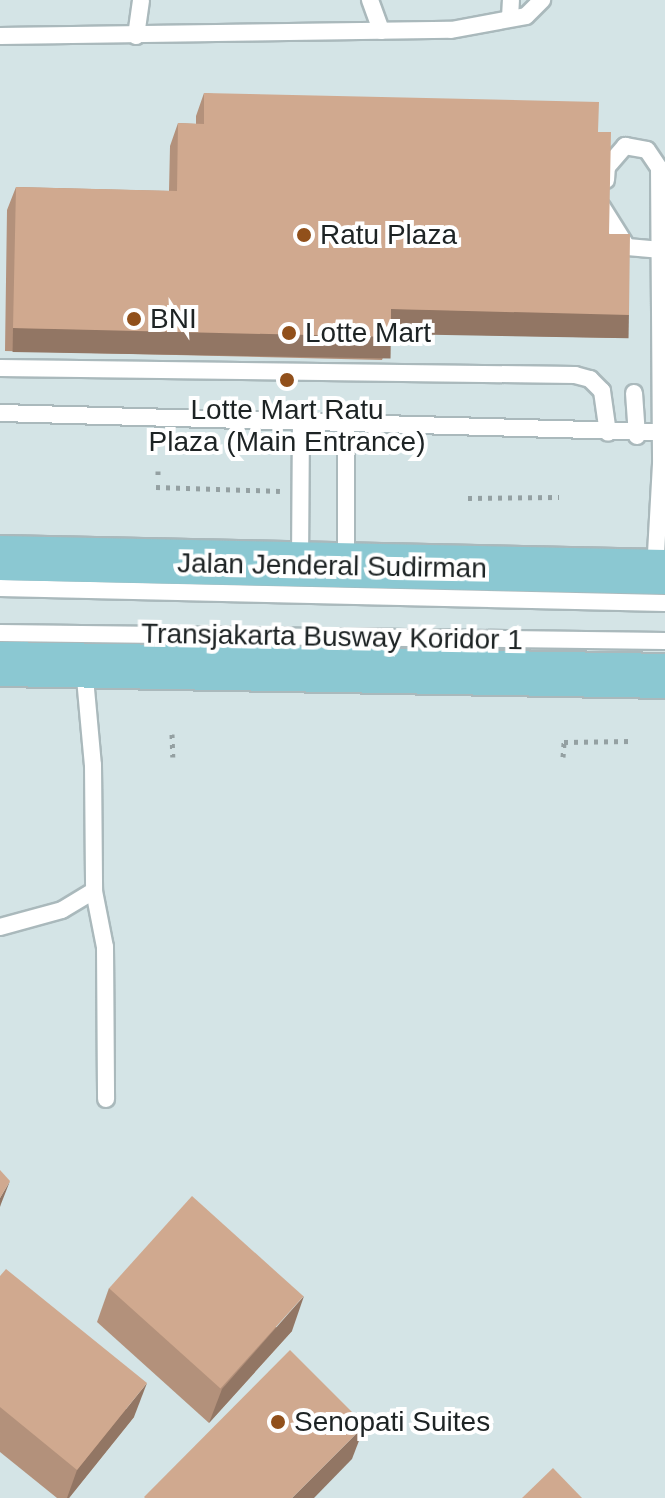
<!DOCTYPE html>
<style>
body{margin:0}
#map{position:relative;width:665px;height:1498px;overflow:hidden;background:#d4e4e6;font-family:Helvetica,sans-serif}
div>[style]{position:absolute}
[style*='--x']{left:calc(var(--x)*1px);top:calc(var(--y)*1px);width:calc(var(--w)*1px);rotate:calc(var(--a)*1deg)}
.path>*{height:5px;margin-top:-2.5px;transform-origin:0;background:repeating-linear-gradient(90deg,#94a0a2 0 4px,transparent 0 10px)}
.roads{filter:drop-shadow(2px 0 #aab9bc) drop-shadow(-2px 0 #aab9bc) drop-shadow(0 2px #aab9bc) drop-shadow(0 -2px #aab9bc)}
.service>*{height:16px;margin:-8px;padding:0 8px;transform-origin:8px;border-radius:8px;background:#fff}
.primary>*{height:44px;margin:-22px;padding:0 22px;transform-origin:22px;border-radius:22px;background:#8bc8d2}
.wall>*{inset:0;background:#b3917b}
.shaded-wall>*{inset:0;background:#927664;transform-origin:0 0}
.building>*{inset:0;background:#d0a98f;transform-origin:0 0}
.dots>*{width:22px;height:22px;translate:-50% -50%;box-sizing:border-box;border:4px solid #fff;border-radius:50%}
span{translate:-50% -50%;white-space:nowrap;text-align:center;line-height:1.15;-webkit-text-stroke:8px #fff;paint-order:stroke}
.poi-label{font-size:28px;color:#1d2324}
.left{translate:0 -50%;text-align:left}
.street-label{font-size:28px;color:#1d2324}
</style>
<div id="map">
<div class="path">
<div style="--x:158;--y:475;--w:4;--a:-90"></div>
<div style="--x:156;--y:487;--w:124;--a:1.8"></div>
<div style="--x:468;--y:498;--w:91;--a:-0.6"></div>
<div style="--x:172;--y:734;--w:23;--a:88"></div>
<div style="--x:563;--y:757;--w:15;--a:-86"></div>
<div style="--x:564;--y:742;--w:68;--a:-0.8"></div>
</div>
<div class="roads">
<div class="service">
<div style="--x:370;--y:0;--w:33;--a:70"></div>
<div style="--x:510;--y:18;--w:18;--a:-87"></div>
<div style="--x:0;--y:36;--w:451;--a:-0.8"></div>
<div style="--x:451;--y:30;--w:76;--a:-10.6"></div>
<div style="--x:526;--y:16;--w:23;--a:-45"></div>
<div style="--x:136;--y:36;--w:36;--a:-82"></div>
<div style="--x:606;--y:180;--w:13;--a:-86"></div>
<div style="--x:607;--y:167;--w:28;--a:-49"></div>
<div style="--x:625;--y:146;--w:22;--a:10"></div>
<div style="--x:647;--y:150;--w:22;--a:56"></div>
<div style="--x:659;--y:168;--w:296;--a:89.6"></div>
<div style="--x:661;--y:464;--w:107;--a:93.2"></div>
<div style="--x:602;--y:207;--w:47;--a:58"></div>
<div style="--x:627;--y:247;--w:32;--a:5"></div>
<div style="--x:0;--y:368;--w:575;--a:0.7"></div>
<div style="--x:575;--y:375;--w:16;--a:15"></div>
<div style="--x:590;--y:379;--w:17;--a:45"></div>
<div style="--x:602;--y:391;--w:42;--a:81.9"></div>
<div style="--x:634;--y:393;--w:43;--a:86"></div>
<div style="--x:0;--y:413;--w:658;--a:1.65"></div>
<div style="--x:300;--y:564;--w:144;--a:-89.6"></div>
<div style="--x:346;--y:564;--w:143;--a:-90"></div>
<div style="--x:0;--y:588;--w:665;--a:1.29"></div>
<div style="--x:0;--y:633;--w:665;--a:0.69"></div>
<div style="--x:84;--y:667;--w:98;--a:84.8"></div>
<div style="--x:93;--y:765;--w:126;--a:89.5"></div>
<div style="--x:94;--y:891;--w:57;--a:78.9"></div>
<div style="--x:105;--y:947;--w:152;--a:89.6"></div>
<div style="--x:0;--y:927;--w:64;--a:-15.3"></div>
<div style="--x:62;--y:910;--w:37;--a:-31"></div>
</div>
<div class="primary">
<div style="--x:0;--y:558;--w:665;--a:1.21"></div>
<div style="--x:0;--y:664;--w:665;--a:1.03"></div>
</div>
</div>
<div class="wall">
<div style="clip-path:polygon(204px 93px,598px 132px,620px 338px,391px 333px,391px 337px,382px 360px,5px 351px,7px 210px,16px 187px,169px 191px,170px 146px,178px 123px,196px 124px,196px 116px)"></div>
<div style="clip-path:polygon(0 1276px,134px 1417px,69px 1498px,57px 1498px,0 1452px)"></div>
<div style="clip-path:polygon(109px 1288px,292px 1331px,209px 1423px,97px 1322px)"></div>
</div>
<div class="shaded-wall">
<div style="left:391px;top:309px;width:238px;height:25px;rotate:1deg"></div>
<div style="left:13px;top:328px;width:378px;height:24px;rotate:1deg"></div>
<div style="clip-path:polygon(10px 1181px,1px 1204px,0 1207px,0 1198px)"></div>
<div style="clip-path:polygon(304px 1296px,292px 1331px,209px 1423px,222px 1389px)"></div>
<div style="clip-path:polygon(147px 1383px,134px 1417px,69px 1498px,67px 1498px,77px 1470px)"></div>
<div style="clip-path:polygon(365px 1425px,352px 1459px,314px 1498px,292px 1498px)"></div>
</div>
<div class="building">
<div style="clip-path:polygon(204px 93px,599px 102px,598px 132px,611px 132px,609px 234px,630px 234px,629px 315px,391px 309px,391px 337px,13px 328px,16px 187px,177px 191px,178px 123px,204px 124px)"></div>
<div style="clip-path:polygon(0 1170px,10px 1181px,0 1198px)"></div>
<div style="left:192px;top:1196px;width:150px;height:124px;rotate:42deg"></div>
<div style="clip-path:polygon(6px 1269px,147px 1383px,77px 1470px,0 1407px,0 1276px)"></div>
<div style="clip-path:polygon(290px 1350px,365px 1425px,292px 1498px,145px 1498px,144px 1497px)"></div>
<div style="clip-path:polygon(553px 1468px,582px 1498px,522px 1498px)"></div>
</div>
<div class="dots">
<div style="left:304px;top:235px;background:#91501b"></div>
<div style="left:134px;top:319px;background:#91501b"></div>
<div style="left:289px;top:333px;background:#91501b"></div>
<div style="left:287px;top:380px;background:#91501b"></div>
<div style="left:278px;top:1422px;background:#91501b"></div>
</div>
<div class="poi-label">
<span class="left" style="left:320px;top:235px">Ratu Plaza</span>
<span class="left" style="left:150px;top:319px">BNI</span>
<span class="left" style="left:305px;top:333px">Lotte Mart</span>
<span style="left:287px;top:426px">Lotte Mart Ratu<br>Plaza (Main Entrance)</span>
<span class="left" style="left:294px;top:1422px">Senopati Suites</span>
</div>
<div class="street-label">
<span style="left:332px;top:566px;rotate:1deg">Jalan Jenderal Sudirman</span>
<span style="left:332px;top:637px;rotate:1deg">Transjakarta Busway Koridor 1</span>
</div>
</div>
